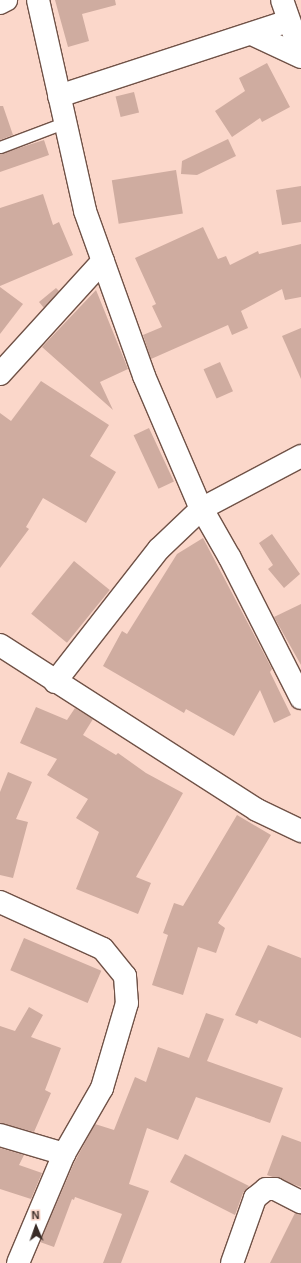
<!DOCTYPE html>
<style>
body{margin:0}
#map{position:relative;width:301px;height:1263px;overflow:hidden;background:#fbd7ca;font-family:Helvetica,sans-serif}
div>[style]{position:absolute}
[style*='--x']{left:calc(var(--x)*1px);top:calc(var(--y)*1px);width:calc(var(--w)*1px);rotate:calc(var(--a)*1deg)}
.building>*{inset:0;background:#cfaca0;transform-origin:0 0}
.roads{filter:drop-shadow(1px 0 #705247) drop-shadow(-1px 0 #705247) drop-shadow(0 1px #705247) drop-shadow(0 -1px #705247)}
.service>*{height:11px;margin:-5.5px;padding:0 5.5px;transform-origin:5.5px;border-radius:5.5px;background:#fff}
.minor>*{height:22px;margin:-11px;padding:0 11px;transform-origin:11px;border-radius:11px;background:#fff}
span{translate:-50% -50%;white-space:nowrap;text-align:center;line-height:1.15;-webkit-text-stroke:4px #fbd7ca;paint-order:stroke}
.north{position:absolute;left:16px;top:1207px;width:40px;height:40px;-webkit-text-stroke:3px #fbd7ca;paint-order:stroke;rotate:358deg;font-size:11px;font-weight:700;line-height:16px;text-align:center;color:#392c27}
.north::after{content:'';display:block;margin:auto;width:14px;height:18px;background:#392c27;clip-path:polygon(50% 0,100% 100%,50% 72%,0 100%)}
</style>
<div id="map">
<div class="building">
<div style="clip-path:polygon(55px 0,115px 0,116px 5px,82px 14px,89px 41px,68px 47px)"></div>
<div style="clip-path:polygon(267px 63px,290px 107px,262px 122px,260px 118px,232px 137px,215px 111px,245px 91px,239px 78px)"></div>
<div style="left:134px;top:92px;width:21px;height:19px;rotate:76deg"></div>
<div style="clip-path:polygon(0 106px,3px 106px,13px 135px,0 140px)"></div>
<div style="clip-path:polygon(228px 139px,236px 156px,197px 175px,181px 174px,182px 161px)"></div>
<div style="clip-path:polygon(44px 140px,49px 155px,0 172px,0 154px)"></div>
<div style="left:176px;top:170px;width:44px;height:65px;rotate:81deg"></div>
<div style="clip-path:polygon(301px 186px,301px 222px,282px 225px,276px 190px)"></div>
<div style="clip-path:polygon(43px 194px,53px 225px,59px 222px,73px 255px,0 286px,0 208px)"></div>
<div style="clip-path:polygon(203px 227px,218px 259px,226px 256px,230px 265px,258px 251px,259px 254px,301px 244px,301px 297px,285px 300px,282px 289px,241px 311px,248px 328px,232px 335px,228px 325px,151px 359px,143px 335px,162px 327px,152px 306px,156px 304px,135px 258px)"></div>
<div style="clip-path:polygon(0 287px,23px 304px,0 334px)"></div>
<div style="clip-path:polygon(56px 288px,59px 291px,44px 308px,39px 302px)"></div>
<div style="clip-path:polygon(96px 290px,128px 369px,100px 382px,113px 410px,42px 347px)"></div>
<div style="clip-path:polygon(301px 328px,301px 379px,282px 336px)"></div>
<div style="left:220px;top:362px;width:32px;height:18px;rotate:66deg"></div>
<div style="clip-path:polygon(41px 381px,109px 425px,90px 456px,116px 472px,86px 523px,43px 498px,26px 527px,29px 529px,0 568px,0 413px,11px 421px)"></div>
<div style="left:149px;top:428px;width:59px;height:17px;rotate:65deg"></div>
<div style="clip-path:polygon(272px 534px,300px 574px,284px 588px,268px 569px,273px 565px,259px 543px)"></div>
<div style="clip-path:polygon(203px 538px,272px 669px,270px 672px,291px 715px,274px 723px,260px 690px,234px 736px,186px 709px,184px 713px,103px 666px,122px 631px,127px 634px,177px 554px)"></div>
<div style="left:74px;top:561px;width:46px;height:68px;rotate:39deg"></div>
<div style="clip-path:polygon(301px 604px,301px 665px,274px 617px)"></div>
<div style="clip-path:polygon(36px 707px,67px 720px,75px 708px,93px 719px,83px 735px,116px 755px,118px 753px,146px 773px,183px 793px,136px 877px,151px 883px,138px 914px,76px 889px,99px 832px,76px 818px,88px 799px,47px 775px,57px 759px,20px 743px)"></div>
<div style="clip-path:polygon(8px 772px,32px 782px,16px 819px,28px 822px,13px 878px,0 875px,0 792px)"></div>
<div style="clip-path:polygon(237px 815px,271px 835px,218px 923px,225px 928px,216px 953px,198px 947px,183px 995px,152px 985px,168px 935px,163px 933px,174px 903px,183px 906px)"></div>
<div style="left:24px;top:938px;width:84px;height:35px;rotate:23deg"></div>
<div style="clip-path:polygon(268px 945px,301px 958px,301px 1038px,259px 1020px,257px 1024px,235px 1015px)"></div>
<div style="clip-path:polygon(29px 1007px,43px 1015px,31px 1037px,61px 1048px,45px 1090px,51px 1093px,34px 1132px,0 1123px,0 1026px,15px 1031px)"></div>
<div style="clip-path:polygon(206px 1013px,224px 1019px,207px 1061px,283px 1088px,270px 1123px,196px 1097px,178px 1140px,147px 1128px,129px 1184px,149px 1191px,121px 1263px,103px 1263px,122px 1214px,75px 1197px,74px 1200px,72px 1199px,54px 1247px,40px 1242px,74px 1163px,95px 1124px,114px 1130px,135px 1077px,146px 1082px,158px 1047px,189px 1058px)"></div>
<div style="clip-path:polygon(282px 1135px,301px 1142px,301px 1187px,267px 1175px)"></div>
<div style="clip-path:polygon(0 1148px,24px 1155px,19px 1165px,42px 1173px,31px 1199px,0 1189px)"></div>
<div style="clip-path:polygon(185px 1154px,249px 1186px,243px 1193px,235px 1215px,170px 1182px)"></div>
<div style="clip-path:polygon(295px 1213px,301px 1214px,301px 1263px,270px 1263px)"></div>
</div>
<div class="roads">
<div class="service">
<div style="--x:0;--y:147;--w:71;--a:-20.7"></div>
</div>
<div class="minor">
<div style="--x:38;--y:0;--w:216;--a:77.4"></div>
<div style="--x:85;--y:211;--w:175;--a:70.3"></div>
<div style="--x:144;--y:376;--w:137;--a:66.8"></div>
<div style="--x:198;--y:502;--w:64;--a:60.3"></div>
<div style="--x:230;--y:558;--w:157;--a:63.1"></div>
<div style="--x:282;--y:0;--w:57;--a:70.6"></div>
<div style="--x:0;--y:3;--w:7;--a:-27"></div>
<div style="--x:254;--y:35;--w:52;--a:25.1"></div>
<div style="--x:59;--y:96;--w:241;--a:-18.1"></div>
<div style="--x:0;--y:374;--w:153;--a:-47.7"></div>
<div style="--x:0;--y:645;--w:305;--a:32.7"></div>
<div style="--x:257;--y:810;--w:49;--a:25.5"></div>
<div style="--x:55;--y:682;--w:169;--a:-52"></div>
<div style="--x:159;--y:549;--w:58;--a:-43.6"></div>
<div style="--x:201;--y:509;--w:113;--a:-27.9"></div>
<div style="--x:0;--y:902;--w:113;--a:24.5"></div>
<div style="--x:103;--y:949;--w:35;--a:51"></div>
<div style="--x:125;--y:976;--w:27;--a:86"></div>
<div style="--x:127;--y:1003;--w:89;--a:106.4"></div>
<div style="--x:102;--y:1088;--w:76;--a:119.9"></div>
<div style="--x:64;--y:1154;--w:118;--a:112.9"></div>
<div style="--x:0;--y:1135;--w:67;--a:16.5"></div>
<div style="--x:232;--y:1263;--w:69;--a:-70.5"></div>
<div style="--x:255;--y:1198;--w:14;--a:-39"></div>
<div style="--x:266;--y:1189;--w:9;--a:0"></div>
<div style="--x:275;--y:1189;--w:29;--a:27"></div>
</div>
</div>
<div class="north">N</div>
</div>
